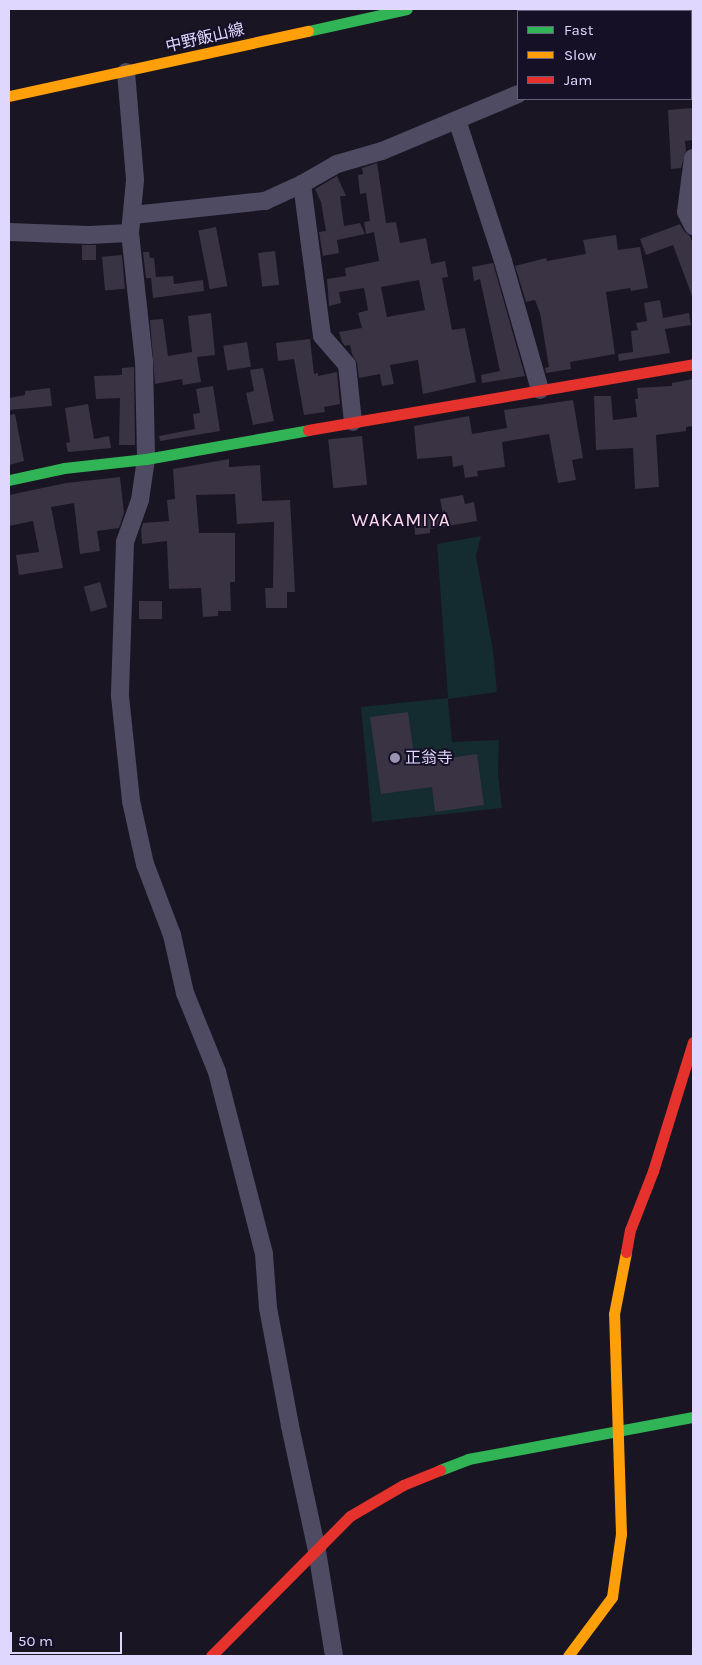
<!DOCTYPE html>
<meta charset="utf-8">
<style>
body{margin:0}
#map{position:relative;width:702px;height:1665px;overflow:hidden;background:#191522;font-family:Karla,"Noto Sans JP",sans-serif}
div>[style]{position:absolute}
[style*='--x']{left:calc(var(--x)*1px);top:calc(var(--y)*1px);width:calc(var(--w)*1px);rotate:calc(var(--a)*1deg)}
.green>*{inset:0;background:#142b2f}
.building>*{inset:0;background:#393344;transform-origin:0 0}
.street>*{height:18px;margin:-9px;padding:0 9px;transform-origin:9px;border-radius:9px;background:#4e4b62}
.fast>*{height:11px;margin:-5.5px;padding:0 5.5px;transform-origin:5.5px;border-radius:5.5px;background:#30b455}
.slow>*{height:11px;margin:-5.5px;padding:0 5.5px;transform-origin:5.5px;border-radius:5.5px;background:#ff9f0a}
.jam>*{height:11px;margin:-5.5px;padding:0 5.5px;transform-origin:5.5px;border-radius:5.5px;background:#e5322d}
.dots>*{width:14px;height:14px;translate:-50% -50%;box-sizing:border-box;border:2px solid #161027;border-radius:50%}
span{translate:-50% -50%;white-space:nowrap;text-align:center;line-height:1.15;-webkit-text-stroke:4px #161027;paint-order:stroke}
.street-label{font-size:16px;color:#e0d7fe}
.poi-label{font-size:16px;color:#e0d7fe}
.left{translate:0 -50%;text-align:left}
.quarter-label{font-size:19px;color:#fed9ed;letter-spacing:1px}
.frame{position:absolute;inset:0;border:10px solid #e0d7fe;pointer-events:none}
.legend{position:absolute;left:517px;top:10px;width:175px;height:90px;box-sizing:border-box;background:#161027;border:1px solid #67607d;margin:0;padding:6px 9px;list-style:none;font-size:15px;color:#e0d7fe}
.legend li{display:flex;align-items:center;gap:10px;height:25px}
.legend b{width:25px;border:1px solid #67607d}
.scale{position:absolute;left:10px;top:1632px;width:112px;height:22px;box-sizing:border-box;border:2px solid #e0d7fe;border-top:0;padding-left:6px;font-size:15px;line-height:18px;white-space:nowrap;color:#e0d7fe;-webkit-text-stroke:4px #161027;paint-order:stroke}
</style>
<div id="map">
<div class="green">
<div style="clip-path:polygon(481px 536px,476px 556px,493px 651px,497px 692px,448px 699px,452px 742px,499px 740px,498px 774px,502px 808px,372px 822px,361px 707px,448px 698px,437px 544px)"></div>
</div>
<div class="building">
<div style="clip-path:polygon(693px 108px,693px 140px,685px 141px,686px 151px,681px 168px,671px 169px,668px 110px)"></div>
<div style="clip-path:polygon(evenodd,377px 163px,386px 223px,396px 222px,400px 243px,426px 238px,431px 264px,445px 261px,448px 277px,442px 278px,452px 330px,465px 328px,476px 382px,423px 394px,418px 360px,390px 365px,394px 384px,382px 386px,380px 374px,359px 378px,357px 363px,352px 354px,350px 345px,345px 346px,342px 342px,339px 332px,362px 328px,358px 313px,368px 310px,364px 288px,339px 292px,341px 303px,329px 306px,327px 279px,346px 276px,345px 268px,379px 261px,374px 232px,366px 234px,364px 222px,370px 221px,366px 193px,360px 194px,358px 175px,363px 174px,362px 168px,377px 163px,419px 280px,425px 310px,387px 317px,381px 287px,419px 280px)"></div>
<div style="clip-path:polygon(337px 176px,346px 196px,340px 196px,344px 226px,360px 223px,365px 234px,337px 240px,339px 253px,323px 256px,319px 232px,326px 231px,321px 202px,315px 189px)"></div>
<div style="clip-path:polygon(680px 224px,684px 231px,690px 236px,693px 244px,692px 296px,673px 245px,646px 255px,640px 239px)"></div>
<div style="left:216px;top:227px;width:60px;height:18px;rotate:79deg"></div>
<div style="clip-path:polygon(616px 235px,618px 250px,640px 247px,648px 288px,631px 291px,630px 288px,606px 292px,615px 354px,570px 362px,571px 369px,546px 373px,545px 368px,549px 367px,540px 313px,535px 300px,526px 302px,515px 266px,546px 258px,547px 261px,586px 254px,583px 240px)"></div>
<div style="left:82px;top:245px;width:14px;height:15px"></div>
<div style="left:275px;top:251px;width:34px;height:17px;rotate:83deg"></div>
<div style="clip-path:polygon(143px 252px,149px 252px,150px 258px,154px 258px,156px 277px,173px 276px,174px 284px,203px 280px,204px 291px,153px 298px,151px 278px,146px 278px)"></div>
<div style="left:122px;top:255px;width:34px;height:20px;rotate:85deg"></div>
<div style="clip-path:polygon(493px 263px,525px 376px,482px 383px,481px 375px,500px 371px,480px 279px,474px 281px,472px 267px)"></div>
<div style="clip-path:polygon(660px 300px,663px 318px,689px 313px,691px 325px,665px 329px,670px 353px,619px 361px,618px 354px,633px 352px,631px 331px,638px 330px,636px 323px,647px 321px,644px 303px)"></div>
<div style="clip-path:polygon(211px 313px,215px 355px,197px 357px,201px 382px,183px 385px,182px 379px,155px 384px,150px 320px,163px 319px,168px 356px,192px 352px,188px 316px)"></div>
<div style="clip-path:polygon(310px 339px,314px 374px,318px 373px,318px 376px,337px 372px,340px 404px,324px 407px,325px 412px,304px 415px,294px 359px,278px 361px,276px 343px)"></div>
<div style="left:247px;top:342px;width:25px;height:24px;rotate:81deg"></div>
<div style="clip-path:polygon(134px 367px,135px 445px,119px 445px,120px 398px,96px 399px,94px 376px,122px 375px,122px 368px)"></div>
<div style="clip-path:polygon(263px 368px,274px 421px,253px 425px,246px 393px,254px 391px,250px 370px)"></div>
<div style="clip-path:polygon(693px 379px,693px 426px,686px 427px,686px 431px,656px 435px,659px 487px,635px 489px,633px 448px,596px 450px,594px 396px,611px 396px,613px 420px,637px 417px,635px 399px,638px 399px,637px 388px,672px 386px,672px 383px)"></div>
<div style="clip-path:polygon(213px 386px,220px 431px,160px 441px,159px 436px,195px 429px,193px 414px,200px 413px,196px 389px)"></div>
<div style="clip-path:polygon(50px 388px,52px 406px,9px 410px,9px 398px,25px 395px,25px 391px)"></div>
<div style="clip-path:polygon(573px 400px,583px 458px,572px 460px,576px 480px,558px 483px,549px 434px,502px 442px,505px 467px,477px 471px,478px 476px,465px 478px,463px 465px,453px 467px,452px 456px,417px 459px,414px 426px,469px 416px,472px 434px,507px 428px,504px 410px)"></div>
<div style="clip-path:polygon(88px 404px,94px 439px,109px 436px,111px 448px,68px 452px,66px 443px,70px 442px,65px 408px)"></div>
<div style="clip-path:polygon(15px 414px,24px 461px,9px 465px,9px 415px)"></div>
<div style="left:362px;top:436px;width:49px;height:34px;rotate:84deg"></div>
<div style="clip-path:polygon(229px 459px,229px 467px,260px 465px,262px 501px,290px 500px,295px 592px,287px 592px,287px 608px,266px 608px,265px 588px,273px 588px,274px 522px,237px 524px,235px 494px,196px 495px,199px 533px,235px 533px,235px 582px,230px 582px,231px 611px,218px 611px,218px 616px,203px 617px,201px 588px,169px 589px,167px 541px,142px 544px,141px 530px,143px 523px,169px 521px,167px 500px,175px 499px,173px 469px)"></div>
<div style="clip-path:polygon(120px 477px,124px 513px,119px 528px,97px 531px,100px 551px,80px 554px,74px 503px,51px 507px,63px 568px,19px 575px,16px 555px,39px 552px,33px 521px,9px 526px,9px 495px,66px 483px)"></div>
<div style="clip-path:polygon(463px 495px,465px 504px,474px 502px,477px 521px,430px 529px,430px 533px,415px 535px,414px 516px,443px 514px,440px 499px)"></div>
<div style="left:100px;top:582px;width:26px;height:17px;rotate:74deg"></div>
<div style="left:162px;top:601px;width:18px;height:23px;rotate:90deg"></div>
<div style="clip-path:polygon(408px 712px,415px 763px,477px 754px,484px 805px,435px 812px,432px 787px,381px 794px,370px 717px)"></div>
</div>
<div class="street">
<div style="--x:691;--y:63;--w:2;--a:-27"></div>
<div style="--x:126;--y:72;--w:108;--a:85.2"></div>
<div style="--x:135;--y:180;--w:53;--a:95.4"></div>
<div style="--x:130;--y:233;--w:129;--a:83.8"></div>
<div style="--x:144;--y:361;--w:98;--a:88.8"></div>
<div style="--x:146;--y:459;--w:41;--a:98.3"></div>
<div style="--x:140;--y:500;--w:45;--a:109.7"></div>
<div style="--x:125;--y:542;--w:154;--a:91.9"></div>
<div style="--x:120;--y:696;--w:106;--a:84"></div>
<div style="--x:131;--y:801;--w:65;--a:77.5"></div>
<div style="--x:145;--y:864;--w:76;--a:69.2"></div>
<div style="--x:172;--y:935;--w:59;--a:77.4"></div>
<div style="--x:185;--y:993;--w:85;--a:67.9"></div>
<div style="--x:217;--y:1072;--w:188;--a:75.5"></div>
<div style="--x:264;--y:1254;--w:54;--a:85.8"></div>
<div style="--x:268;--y:1308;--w:120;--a:79.4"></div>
<div style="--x:290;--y:1426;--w:128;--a:77.8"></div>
<div style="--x:317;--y:1551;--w:106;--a:80.8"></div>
<div style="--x:457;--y:120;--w:148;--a:71.9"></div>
<div style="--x:503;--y:261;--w:134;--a:74"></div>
<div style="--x:693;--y:158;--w:54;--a:97.4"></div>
<div style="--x:686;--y:212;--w:16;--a:63"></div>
<div style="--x:302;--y:184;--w:153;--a:82.5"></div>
<div style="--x:322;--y:336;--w:38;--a:49"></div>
<div style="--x:347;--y:365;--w:57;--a:84"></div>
<div style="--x:133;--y:215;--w:133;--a:-6.1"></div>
<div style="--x:265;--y:201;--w:41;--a:-24.7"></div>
<div style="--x:302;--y:184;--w:40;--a:-29.7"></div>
<div style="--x:337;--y:164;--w:47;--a:-16.1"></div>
<div style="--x:382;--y:151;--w:147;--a:-22.7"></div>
<div style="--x:9;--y:232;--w:80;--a:2.1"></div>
<div style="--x:89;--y:235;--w:41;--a:-2.8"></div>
</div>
<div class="fast">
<div style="--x:308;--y:31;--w:101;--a:-12.5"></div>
<div style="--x:9;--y:480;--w:56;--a:-12.3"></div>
<div style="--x:64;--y:468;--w:82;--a:-6.3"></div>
<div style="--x:146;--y:459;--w:165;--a:-10.1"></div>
<div style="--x:440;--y:1470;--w:30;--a:-21"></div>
<div style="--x:468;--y:1459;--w:229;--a:-10.6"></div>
</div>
<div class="slow">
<div style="--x:9;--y:96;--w:306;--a:-12.3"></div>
<div style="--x:568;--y:1656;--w:74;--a:-53.3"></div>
<div style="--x:612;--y:1597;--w:64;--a:-81.9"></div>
<div style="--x:621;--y:1534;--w:220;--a:-91.8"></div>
<div style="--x:614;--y:1314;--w:63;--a:-79"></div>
</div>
<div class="jam">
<div style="--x:308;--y:430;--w:391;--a:-9.7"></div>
<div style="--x:626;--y:1252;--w:22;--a:-80"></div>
<div style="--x:630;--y:1230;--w:63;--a:-68.7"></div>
<div style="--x:653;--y:1171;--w:135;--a:-72.8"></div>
<div style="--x:211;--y:1656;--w:197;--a:-45.2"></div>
<div style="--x:350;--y:1516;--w:61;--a:-30.3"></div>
<div style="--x:403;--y:1485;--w:40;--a:-22"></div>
</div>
<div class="dots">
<div style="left:395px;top:758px;background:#9a93b1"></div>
</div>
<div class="street-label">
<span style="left:205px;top:38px;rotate:-13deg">中野飯山線</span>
</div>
<div class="poi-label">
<span class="left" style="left:405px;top:758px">正翁寺</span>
</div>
<div class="quarter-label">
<span style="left:401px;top:521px">WAKAMIYA</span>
</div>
<div class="frame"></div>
<ul class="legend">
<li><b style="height:6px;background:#30b455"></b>Fast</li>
<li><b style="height:6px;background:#ff9f0a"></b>Slow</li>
<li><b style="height:6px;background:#e5322d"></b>Jam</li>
</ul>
<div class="scale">50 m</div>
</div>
